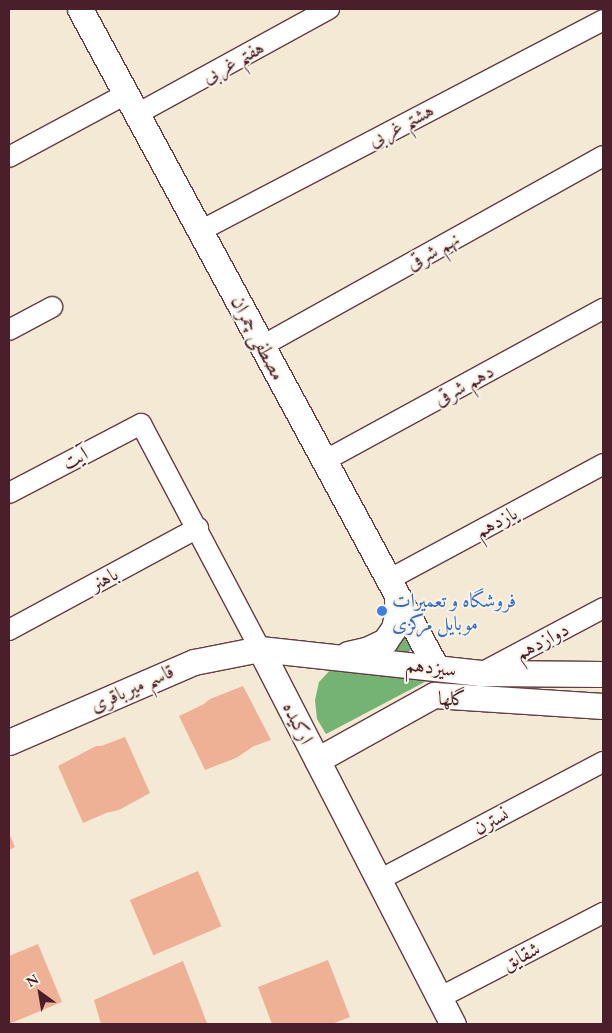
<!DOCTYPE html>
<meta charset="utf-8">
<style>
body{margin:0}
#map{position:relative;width:612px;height:1033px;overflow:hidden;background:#f4e9d5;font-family:"EB Garamond",Amiri,serif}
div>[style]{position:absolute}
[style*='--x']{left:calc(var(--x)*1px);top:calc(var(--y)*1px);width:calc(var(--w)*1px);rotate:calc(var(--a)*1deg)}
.forest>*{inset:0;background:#74b374}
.building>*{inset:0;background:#efb196;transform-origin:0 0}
.roads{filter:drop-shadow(1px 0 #643d44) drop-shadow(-1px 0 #643d44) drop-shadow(0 1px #643d44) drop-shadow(0 -1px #643d44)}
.minor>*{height:20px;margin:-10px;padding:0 10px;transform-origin:10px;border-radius:10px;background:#fff}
.tertiary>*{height:25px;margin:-12.5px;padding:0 12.5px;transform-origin:12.5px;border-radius:12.5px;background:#fff}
.dots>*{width:14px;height:14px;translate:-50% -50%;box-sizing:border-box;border:2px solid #f7f3e8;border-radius:50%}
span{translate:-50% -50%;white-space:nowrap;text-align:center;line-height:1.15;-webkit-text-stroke:4px #f7f3e8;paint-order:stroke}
.street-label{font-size:20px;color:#4a1f2b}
.shop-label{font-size:20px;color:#366cbe}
.left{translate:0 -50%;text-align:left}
.frame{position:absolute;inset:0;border:10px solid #4a1f2b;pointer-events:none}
.north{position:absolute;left:15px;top:968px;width:50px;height:50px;-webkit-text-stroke:4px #f7f3e8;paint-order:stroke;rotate:328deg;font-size:14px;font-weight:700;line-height:20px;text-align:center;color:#4a1f2b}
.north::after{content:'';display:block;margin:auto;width:18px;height:22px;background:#4a1f2b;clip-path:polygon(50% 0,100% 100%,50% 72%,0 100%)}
</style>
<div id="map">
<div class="forest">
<div style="clip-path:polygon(404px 629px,412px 648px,406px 656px,373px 654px,400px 643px)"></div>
<div style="clip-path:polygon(334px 666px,438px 675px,326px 734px,317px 719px,315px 700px,319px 682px)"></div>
</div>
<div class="building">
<div style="clip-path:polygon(243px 686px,271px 740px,254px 746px,236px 758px,205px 770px,179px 716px,204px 704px,210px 699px)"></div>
<div style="clip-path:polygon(125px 737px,150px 793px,119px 810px,106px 813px,83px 823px,58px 766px,96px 746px,101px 746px)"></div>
<div style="clip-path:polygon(9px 833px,15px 847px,9px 850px)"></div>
<div style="left:198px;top:871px;width:60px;height:74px;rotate:67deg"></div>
<div style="clip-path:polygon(38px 944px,62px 1002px,9px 1024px,9px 956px)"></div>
<div style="clip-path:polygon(328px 960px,350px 1017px,332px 1024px,272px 1024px,258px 987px)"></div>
<div style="clip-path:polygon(183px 961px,207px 1023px,101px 1024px,94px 1000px)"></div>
</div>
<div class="roads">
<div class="minor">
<div style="--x:137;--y:114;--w:219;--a:-28.7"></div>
<div style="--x:9;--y:157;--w:133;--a:-28.3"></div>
<div style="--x:200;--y:231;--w:455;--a:-27.6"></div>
<div style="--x:9;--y:330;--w:49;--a:-28.1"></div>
<div style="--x:262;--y:346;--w:390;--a:-29.1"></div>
<div style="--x:324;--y:461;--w:318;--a:-28.6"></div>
<div style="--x:9;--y:493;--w:149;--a:-27.6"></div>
<div style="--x:141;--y:424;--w:255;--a:62.1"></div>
<div style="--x:388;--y:580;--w:244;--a:-28.3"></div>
<div style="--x:9;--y:630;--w:215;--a:-28.4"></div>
<div style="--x:481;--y:673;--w:138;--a:-28"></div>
<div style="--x:379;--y:880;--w:253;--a:-27.8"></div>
<div style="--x:439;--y:998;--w:185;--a:-27.4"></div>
</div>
<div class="tertiary">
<div style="--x:80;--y:9;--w:748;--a:61.59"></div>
<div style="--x:260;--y:649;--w:422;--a:62.8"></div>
<div style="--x:348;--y:654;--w:18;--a:-13"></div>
<div style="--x:366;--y:650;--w:21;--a:-25"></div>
<div style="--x:385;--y:641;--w:16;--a:-55"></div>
<div style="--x:394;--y:628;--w:13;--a:-77"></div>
<div style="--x:397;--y:615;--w:19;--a:-90"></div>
<div style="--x:9;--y:742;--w:202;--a:-23.4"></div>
<div style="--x:194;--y:662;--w:67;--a:-11.1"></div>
<div style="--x:260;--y:649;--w:222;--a:6.2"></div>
<div style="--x:481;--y:673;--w:122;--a:0.5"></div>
<div style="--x:317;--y:760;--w:134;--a:-29.1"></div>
<div style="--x:434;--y:695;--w:169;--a:3.7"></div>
</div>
</div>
<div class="dots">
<div style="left:382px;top:611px;background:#3f7fe0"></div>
</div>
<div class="street-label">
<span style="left:233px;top:62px;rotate:-29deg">هفتم غربی</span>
<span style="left:401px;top:125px;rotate:-28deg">هشتم غربی</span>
<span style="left:433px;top:251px;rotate:-29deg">نهم شرقی</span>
<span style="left:258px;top:338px;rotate:62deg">مصطفی چمران</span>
<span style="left:464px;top:385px;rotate:-29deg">دهم شرقی</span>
<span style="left:75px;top:458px;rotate:-28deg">آیت</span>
<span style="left:496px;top:522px;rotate:-28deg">یازدهم</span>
<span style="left:104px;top:579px;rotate:-28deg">باهنر</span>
<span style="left:542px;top:641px;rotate:-28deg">دوازدهم</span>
<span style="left:431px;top:667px;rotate:7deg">سیزدهم</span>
<span style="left:132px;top:688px;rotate:-24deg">قاسم میرباقری</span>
<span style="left:452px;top:698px">گلها</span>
<span style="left:298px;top:723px;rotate:63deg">ارکیده</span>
<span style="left:491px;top:821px;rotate:-28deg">نسترن</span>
<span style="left:521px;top:956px;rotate:-27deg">شقایق</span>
</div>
<div class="shop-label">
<span class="left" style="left:392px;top:612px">فروشگاه و تعمیرات<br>موبایل مرکزی</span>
</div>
<div class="frame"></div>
<div class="north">N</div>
</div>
